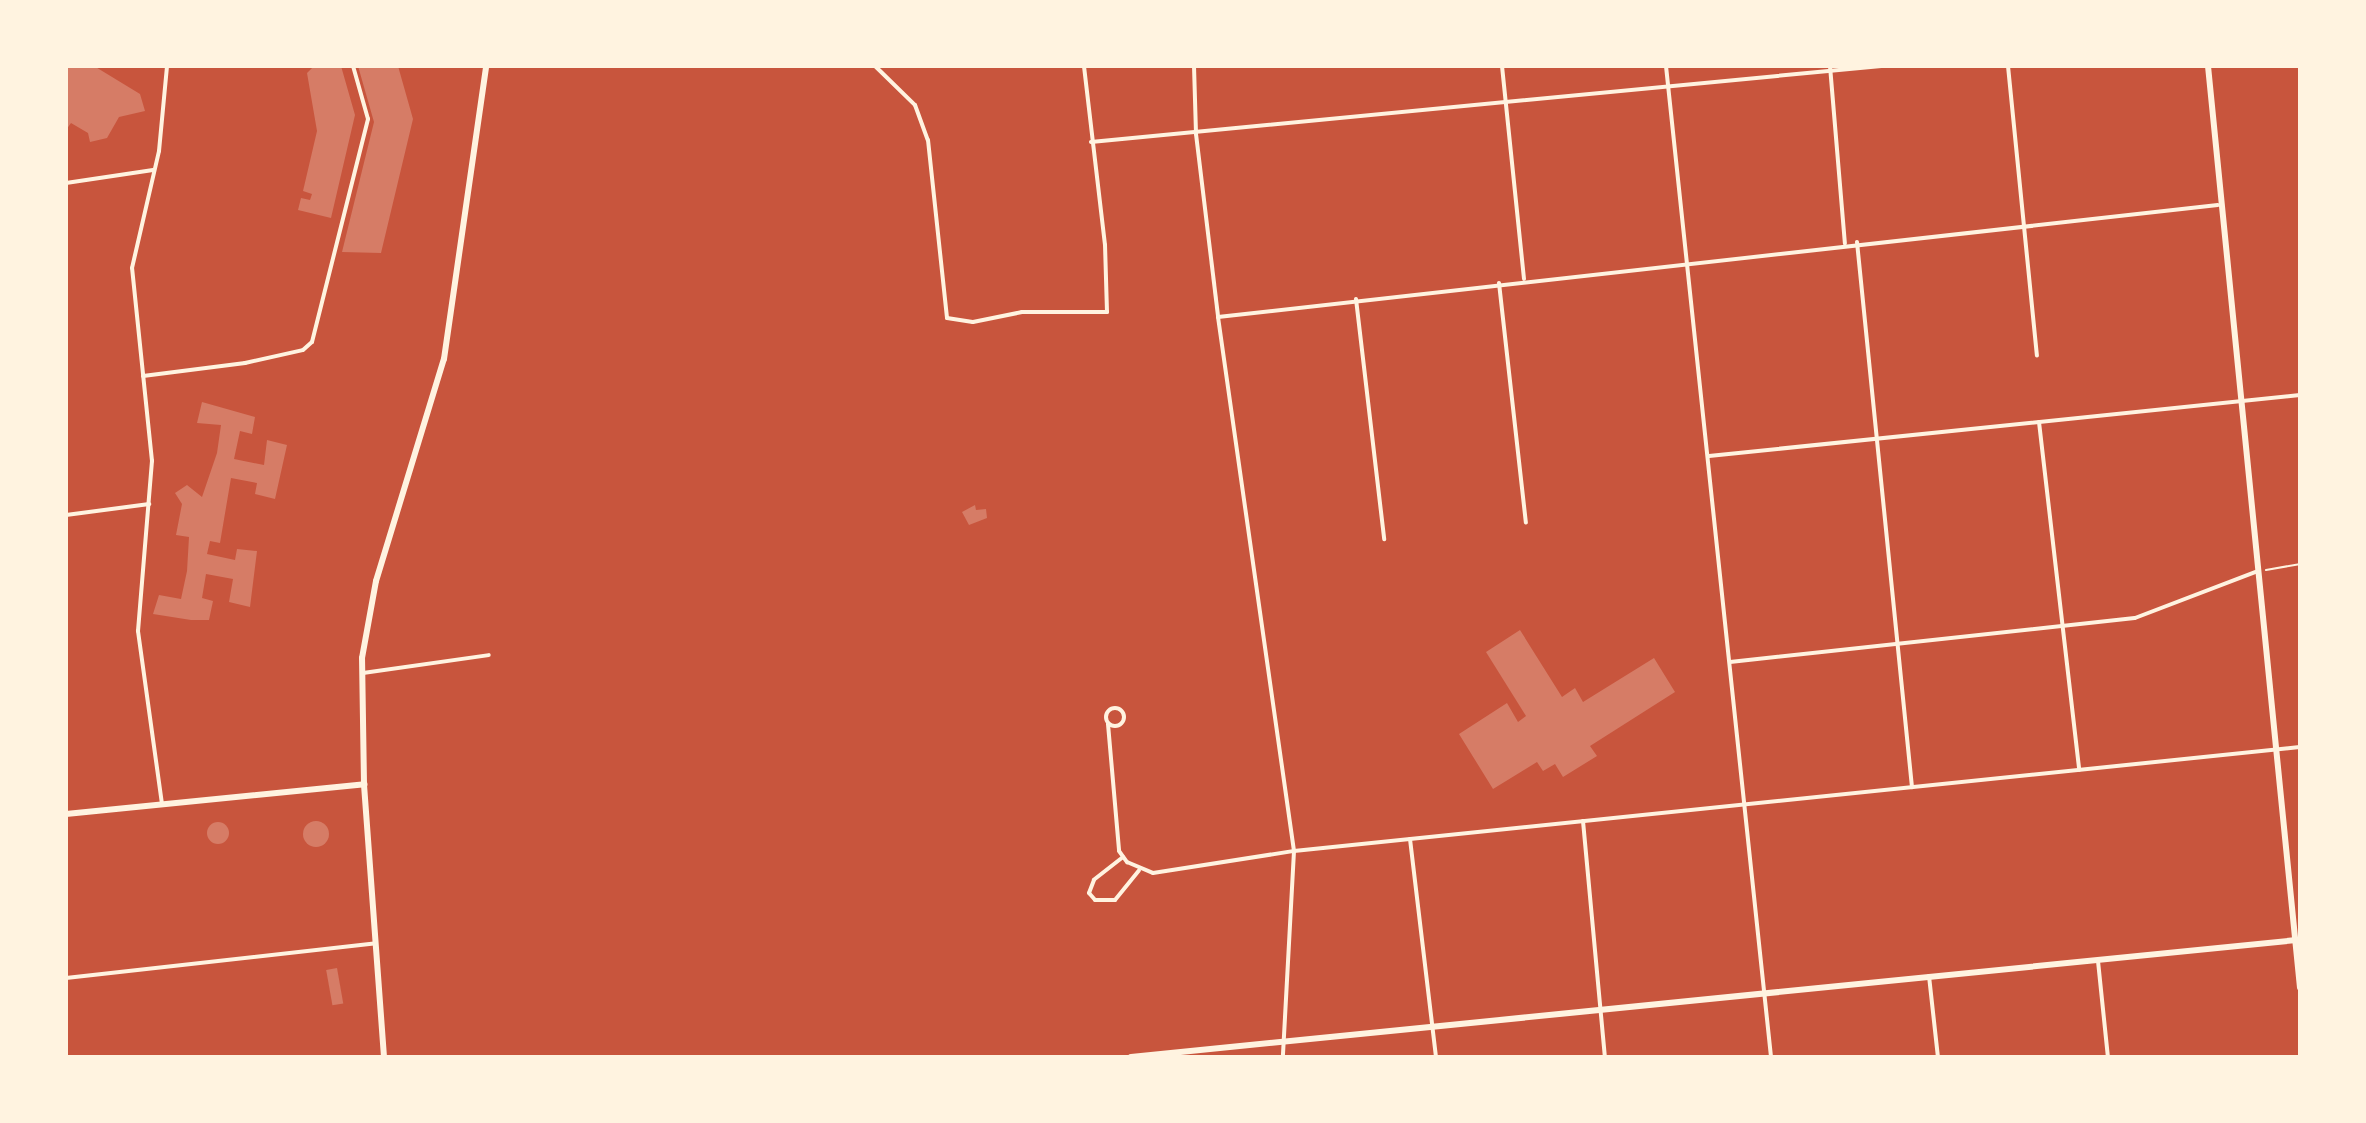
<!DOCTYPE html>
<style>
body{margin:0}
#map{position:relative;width:2366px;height:1123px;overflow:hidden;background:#c8553d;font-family:"Source Serif 4",serif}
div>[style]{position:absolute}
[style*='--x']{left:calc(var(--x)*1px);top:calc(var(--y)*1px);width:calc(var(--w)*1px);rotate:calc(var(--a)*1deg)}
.building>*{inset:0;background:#d67c66;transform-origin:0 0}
.round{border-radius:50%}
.path>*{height:2px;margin:-1px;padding:0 1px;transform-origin:1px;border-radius:1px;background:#fff3e0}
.minor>*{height:4px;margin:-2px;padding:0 2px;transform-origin:2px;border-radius:2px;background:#fff3e0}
.minor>.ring{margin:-2px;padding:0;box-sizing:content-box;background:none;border:4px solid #fff3e0;border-radius:50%}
.tertiary>*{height:6px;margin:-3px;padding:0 3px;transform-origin:3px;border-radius:3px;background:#fff3e0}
.secondary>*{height:6px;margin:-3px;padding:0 3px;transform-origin:3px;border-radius:3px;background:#fff3e0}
span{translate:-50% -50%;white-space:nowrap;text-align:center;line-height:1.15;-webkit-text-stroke:7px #fff3e0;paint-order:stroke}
.frame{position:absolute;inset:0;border:68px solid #fff3e0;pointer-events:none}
</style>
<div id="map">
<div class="building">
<div style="clip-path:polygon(66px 66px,94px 66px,140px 94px,145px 111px,119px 117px,107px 138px,90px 142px,88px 133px,71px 123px,66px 130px)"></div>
<div style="clip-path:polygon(314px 66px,341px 66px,355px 115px,331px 218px,298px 210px,301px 198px,310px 200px,312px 194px,303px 191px,317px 131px,307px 73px)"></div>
<div style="clip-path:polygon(358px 66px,398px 66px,413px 119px,381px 253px,342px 252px,374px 122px)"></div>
<div style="clip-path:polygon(202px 402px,255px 417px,252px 434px,240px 431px,234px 459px,264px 465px,267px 440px,287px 445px,275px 499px,255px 494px,257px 483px,231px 478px,220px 543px,210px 541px,207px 554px,235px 560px,237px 549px,257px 551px,250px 607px,229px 602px,233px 579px,206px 574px,202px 598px,213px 601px,209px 620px,191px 620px,153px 614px,159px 595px,181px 599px,187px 571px,189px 537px,176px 535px,182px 504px,175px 493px,187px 485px,202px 497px,217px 453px,221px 425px,197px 423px)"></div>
<div style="clip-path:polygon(975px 505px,976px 510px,986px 509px,987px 518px,969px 525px,962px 512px)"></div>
<div style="clip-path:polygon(1520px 630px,1562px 697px,1575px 688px,1583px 702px,1654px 658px,1675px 692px,1590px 746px,1597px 756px,1563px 777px,1555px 764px,1543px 771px,1537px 762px,1493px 789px,1459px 734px,1507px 703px,1518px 722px,1526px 716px,1486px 652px)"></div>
<div class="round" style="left:303px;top:821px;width:26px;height:26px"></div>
<div class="round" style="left:207px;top:822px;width:22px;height:22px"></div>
<div style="left:337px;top:968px;width:36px;height:11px;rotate:80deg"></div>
</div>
<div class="path">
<div style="--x:2266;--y:570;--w:35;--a:-10"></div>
</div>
<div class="minor">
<div style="--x:875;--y:66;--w:56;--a:44.3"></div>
<div style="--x:915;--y:105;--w:37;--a:70"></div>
<div style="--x:928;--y:140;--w:179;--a:83.9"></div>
<div style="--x:947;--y:318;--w:26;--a:9"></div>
<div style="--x:973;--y:322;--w:50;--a:-11.5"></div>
<div style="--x:1022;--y:312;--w:85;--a:0"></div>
<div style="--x:1107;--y:312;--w:67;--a:-91.7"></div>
<div style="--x:1105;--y:245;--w:180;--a:-96.7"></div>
<div style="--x:1194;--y:66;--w:68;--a:88.3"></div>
<div style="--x:1196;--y:134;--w:184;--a:83.1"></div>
<div style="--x:1218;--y:317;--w:539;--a:81.9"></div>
<div style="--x:1294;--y:851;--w:206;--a:93.1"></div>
<div style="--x:1502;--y:66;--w:214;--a:84.1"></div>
<div style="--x:1666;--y:66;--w:997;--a:83.95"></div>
<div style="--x:1830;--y:66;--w:178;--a:85.2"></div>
<div style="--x:2008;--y:66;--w:291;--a:84.3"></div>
<div style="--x:1091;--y:142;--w:794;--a:-5.5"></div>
<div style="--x:66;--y:183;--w:88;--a:-8.5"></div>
<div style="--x:1857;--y:242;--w:548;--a:84.24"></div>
<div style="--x:1499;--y:283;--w:241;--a:83.6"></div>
<div style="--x:1356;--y:299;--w:242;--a:83.3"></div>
<div style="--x:1218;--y:317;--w:1006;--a:-6.39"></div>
<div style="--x:143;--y:376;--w:103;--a:-7.3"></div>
<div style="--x:245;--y:363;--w:59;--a:-12.6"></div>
<div style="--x:303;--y:350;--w:12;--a:-42"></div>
<div style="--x:312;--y:342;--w:230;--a:-75.9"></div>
<div style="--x:368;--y:119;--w:55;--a:-105.8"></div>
<div style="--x:2039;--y:422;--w:350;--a:83.4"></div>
<div style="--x:1709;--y:456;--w:594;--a:-5.89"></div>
<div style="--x:66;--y:515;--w:84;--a:-7.5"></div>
<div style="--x:1730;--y:662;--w:407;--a:-6.2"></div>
<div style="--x:2135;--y:618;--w:132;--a:-20.9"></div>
<div style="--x:363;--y:673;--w:127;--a:-8.1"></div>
<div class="ring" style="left:1106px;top:708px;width:14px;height:14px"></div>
<div style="--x:1108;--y:724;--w:127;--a:85"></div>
<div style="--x:1119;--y:851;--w:14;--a:54"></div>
<div style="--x:1127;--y:862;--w:28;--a:23"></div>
<div style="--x:1153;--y:873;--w:143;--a:-8.9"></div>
<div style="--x:1294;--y:851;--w:1011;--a:-5.9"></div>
<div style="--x:162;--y:804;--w:175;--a:-97.9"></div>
<div style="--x:138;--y:631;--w:171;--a:-85.3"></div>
<div style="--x:152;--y:461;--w:194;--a:-95.9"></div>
<div style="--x:132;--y:268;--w:120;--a:-77"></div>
<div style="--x:159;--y:151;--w:85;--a:-84.6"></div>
<div style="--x:1583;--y:821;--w:237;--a:84.7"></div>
<div style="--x:1410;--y:839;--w:220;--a:83.2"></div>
<div style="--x:1123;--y:857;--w:37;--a:142"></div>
<div style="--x:1094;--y:880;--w:14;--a:111"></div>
<div style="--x:1089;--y:893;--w:9;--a:49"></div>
<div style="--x:1095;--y:900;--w:20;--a:0"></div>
<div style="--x:1115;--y:900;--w:38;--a:-51"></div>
<div style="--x:2098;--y:961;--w:97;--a:84.1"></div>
<div style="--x:1929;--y:976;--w:81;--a:83.7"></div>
<div style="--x:66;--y:978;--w:312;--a:-6.4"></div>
</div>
<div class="tertiary">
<div style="--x:2208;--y:66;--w:926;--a:84.3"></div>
<div style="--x:66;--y:814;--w:300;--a:-5.7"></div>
<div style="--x:1131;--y:1057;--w:1171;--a:-5.73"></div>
</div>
<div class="secondary">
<div style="--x:384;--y:1057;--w:274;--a:-94.2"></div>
<div style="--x:364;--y:784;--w:126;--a:-90.9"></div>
<div style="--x:362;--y:658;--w:78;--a:-79.7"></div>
<div style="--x:376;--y:581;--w:232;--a:-73"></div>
<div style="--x:444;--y:359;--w:296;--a:-81.8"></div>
</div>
<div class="frame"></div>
</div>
